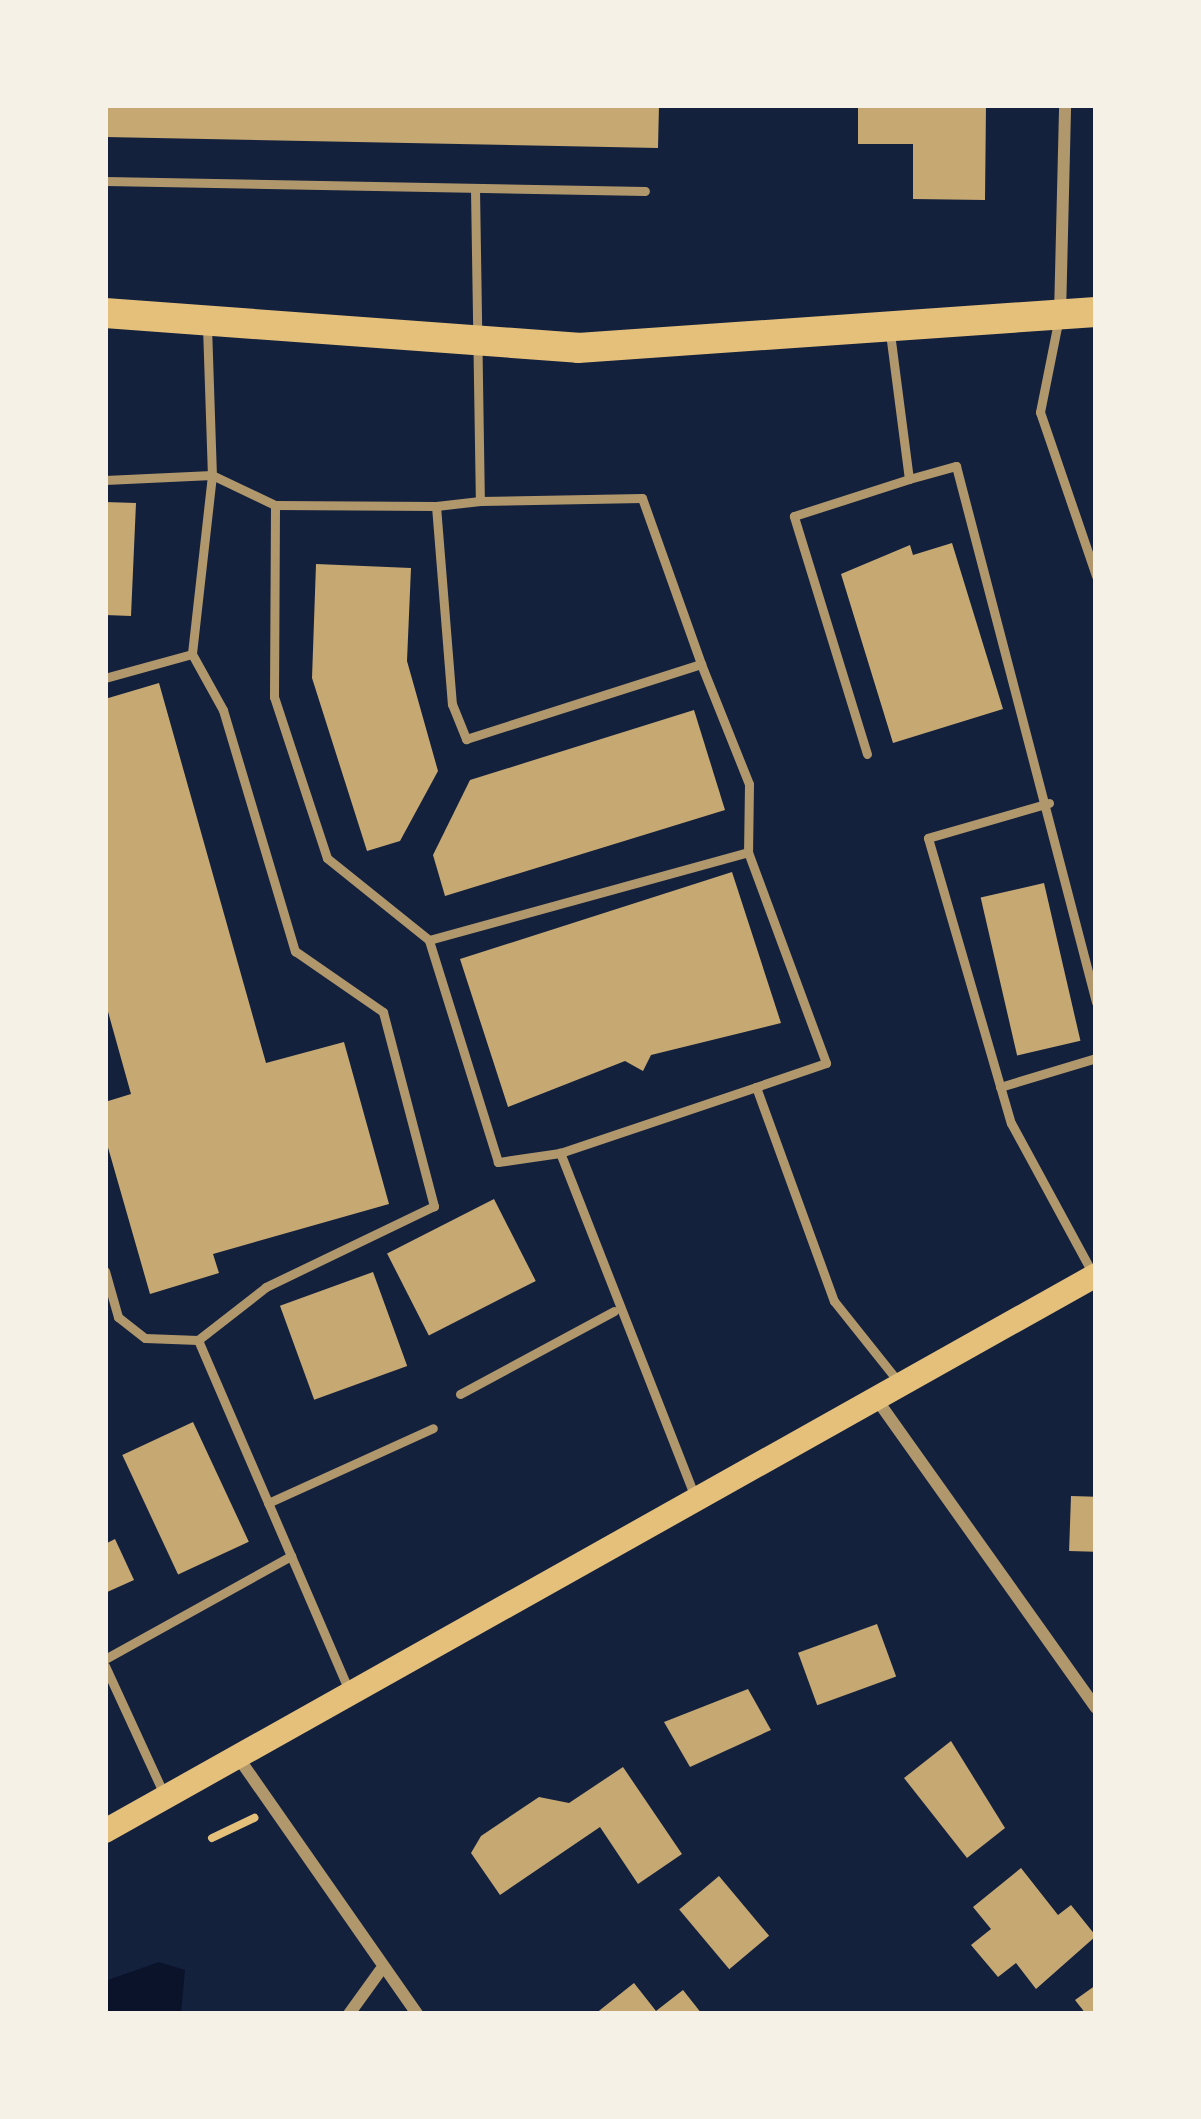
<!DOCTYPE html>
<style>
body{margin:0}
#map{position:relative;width:1201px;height:2119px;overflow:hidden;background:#14213d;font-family:Cabin,sans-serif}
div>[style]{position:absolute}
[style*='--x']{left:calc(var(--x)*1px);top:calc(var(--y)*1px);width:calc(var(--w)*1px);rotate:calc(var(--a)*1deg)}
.water>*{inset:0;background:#0b132b}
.building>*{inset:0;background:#c6a872;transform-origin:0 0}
.path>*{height:8px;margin:-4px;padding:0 4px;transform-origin:4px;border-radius:4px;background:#e5c07b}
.service>*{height:9px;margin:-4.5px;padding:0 4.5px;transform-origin:4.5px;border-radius:4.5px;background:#b1986c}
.minor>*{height:12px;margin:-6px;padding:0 6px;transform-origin:6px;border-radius:6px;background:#b1986c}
.secondary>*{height:24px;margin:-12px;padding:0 12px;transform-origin:12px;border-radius:12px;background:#e5c07b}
.primary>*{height:30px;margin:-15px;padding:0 15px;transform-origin:15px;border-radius:15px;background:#e5c07b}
span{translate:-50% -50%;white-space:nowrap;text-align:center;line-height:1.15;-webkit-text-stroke:9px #f6f1e7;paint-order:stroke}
.frame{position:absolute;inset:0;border:108px solid #f6f1e7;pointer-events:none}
</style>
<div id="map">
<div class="water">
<div style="clip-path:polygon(159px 1962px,185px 1970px,181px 2014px,105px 2014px,105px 1981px)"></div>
</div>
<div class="building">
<div style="clip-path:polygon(105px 105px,659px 105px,658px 148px,105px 137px)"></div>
<div style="clip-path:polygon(858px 105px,986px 105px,985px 200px,913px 199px,913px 144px,858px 144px)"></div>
<div style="clip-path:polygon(105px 502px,136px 503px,131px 616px,105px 615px)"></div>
<div style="clip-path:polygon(952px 543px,1003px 709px,893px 743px,841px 574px,910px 545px,913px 555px)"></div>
<div style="clip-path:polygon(316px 564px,411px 568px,407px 661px,438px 771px,400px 841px,367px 851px,312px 678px)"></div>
<div style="clip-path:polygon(159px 683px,266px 1063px,344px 1042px,389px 1204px,213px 1254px,219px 1273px,150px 1294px,105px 1137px,105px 1102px,131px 1094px,105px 1001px,105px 699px)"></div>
<div style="clip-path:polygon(694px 710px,725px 810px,445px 896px,433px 855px,470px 780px)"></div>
<div style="clip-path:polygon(732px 872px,781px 1023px,651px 1055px,643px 1071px,625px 1061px,508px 1107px,460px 959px)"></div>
<div style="left:1044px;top:883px;width:162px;height:65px;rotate:77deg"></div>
<div style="left:494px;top:1199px;width:92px;height:120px;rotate:63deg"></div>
<div style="left:373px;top:1272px;width:100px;height:99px;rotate:70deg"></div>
<div style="left:193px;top:1422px;width:132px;height:78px;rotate:65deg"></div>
<div style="left:1071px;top:1496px;width:25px;height:55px;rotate:2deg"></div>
<div style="clip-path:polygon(115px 1539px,134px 1580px,105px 1593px,105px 1544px)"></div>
<div style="left:877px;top:1624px;width:56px;height:84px;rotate:70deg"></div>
<div style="clip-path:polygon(748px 1689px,771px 1730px,690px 1767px,664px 1722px)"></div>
<div style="clip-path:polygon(951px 1741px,1005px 1828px,967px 1858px,904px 1778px)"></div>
<div style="clip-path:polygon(623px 1767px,682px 1854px,638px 1884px,600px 1827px,500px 1895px,471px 1853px,481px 1836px,539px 1797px,569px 1803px)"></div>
<div style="clip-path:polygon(1021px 1868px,1058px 1915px,1071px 1905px,1096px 1936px,1036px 1989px,1016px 1963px,998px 1977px,971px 1945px,991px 1929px,973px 1907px)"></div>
<div style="left:719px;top:1876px;width:78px;height:52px;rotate:50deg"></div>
<div style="clip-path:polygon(634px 1983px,656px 2011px,683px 1990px,702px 2014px,595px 2014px)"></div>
<div style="clip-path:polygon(1096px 1985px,1096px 2014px,1086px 2014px,1075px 2000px)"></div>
</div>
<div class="path">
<div style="--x:212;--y:1838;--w:47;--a:-25.5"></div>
</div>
<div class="service">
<div style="--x:105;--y:181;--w:540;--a:1.06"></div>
<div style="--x:475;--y:189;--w:312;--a:89.1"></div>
<div style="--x:480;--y:501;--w:44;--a:173.5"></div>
<div style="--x:436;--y:506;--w:199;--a:85.4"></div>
<div style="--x:452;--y:704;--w:38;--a:68"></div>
<div style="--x:466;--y:739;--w:247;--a:-17.7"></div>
<div style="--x:701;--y:664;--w:129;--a:68.2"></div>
<div style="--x:749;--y:784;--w:68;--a:90.8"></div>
<div style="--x:1058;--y:322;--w:92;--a:101.3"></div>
<div style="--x:1040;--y:412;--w:173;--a:71.1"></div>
<div style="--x:207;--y:326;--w:149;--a:88.1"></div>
<div style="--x:212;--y:475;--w:70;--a:25.5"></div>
<div style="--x:890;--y:333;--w:147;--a:82.6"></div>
<div style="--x:909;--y:479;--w:49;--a:-15.5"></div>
<div style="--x:956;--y:466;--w:554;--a:75.36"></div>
<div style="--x:105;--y:480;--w:107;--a:-2.7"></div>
<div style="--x:212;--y:475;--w:180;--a:96.4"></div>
<div style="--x:192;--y:654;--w:90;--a:164.6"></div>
<div style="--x:480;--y:501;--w:162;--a:-1.1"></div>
<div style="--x:642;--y:498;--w:176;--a:70.4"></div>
<div style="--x:192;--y:654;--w:64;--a:61"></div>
<div style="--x:223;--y:710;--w:252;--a:73.4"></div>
<div style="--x:295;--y:951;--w:107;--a:34.7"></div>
<div style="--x:383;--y:1012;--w:201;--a:75.3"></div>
<div style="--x:434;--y:1206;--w:187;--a:154.3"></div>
<div style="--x:266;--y:1287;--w:86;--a:142.1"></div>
<div style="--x:867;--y:754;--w:249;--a:-107.1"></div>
<div style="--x:794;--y:516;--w:121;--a:-17.8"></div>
<div style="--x:1049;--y:803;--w:126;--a:163.9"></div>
<div style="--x:928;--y:838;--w:297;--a:73.8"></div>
<div style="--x:1011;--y:1123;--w:172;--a:61.5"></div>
<div style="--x:429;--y:940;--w:131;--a:-141.2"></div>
<div style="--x:327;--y:858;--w:169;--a:-108.2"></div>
<div style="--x:274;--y:697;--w:192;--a:-89.7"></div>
<div style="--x:275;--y:505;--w:161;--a:0.4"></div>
<div style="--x:1000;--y:1087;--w:100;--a:-16.8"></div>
<div style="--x:560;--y:1153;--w:63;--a:171.7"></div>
<div style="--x:498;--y:1162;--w:232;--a:-107.3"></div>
<div style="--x:429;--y:940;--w:331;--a:-15.4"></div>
<div style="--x:748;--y:852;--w:225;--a:69.7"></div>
<div style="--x:826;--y:1063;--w:74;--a:161.1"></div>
<div style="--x:105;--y:1271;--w:48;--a:74.2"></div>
<div style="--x:118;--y:1317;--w:34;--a:38"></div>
<div style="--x:145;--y:1338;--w:53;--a:2.2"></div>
<div style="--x:198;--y:1340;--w:381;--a:66.7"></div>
<div style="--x:460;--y:1394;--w:175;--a:-28.3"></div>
<div style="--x:695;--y:1497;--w:370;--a:-111.4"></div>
<div style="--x:560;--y:1153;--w:207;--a:-18.6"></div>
<div style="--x:756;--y:1087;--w:228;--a:70"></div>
<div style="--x:834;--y:1301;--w:101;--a:51.4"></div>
<div style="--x:268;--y:1503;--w:181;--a:-24.4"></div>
<div style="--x:105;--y:1659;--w:213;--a:-29"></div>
<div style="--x:105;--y:1666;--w:139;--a:65.3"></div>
</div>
<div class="minor">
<div style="--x:1060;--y:315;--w:210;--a:-88.6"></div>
<div style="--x:880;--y:1404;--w:373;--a:54.6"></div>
<div style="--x:240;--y:1760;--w:310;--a:55.1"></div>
<div style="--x:349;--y:2014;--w:53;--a:-54.2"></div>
</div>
<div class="secondary">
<div style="--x:105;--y:1831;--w:1136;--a:-29.29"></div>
</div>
<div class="primary">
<div style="--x:105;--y:313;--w:474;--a:4.2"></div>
<div style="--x:578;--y:348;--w:519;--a:-3.98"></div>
</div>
<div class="frame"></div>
</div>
